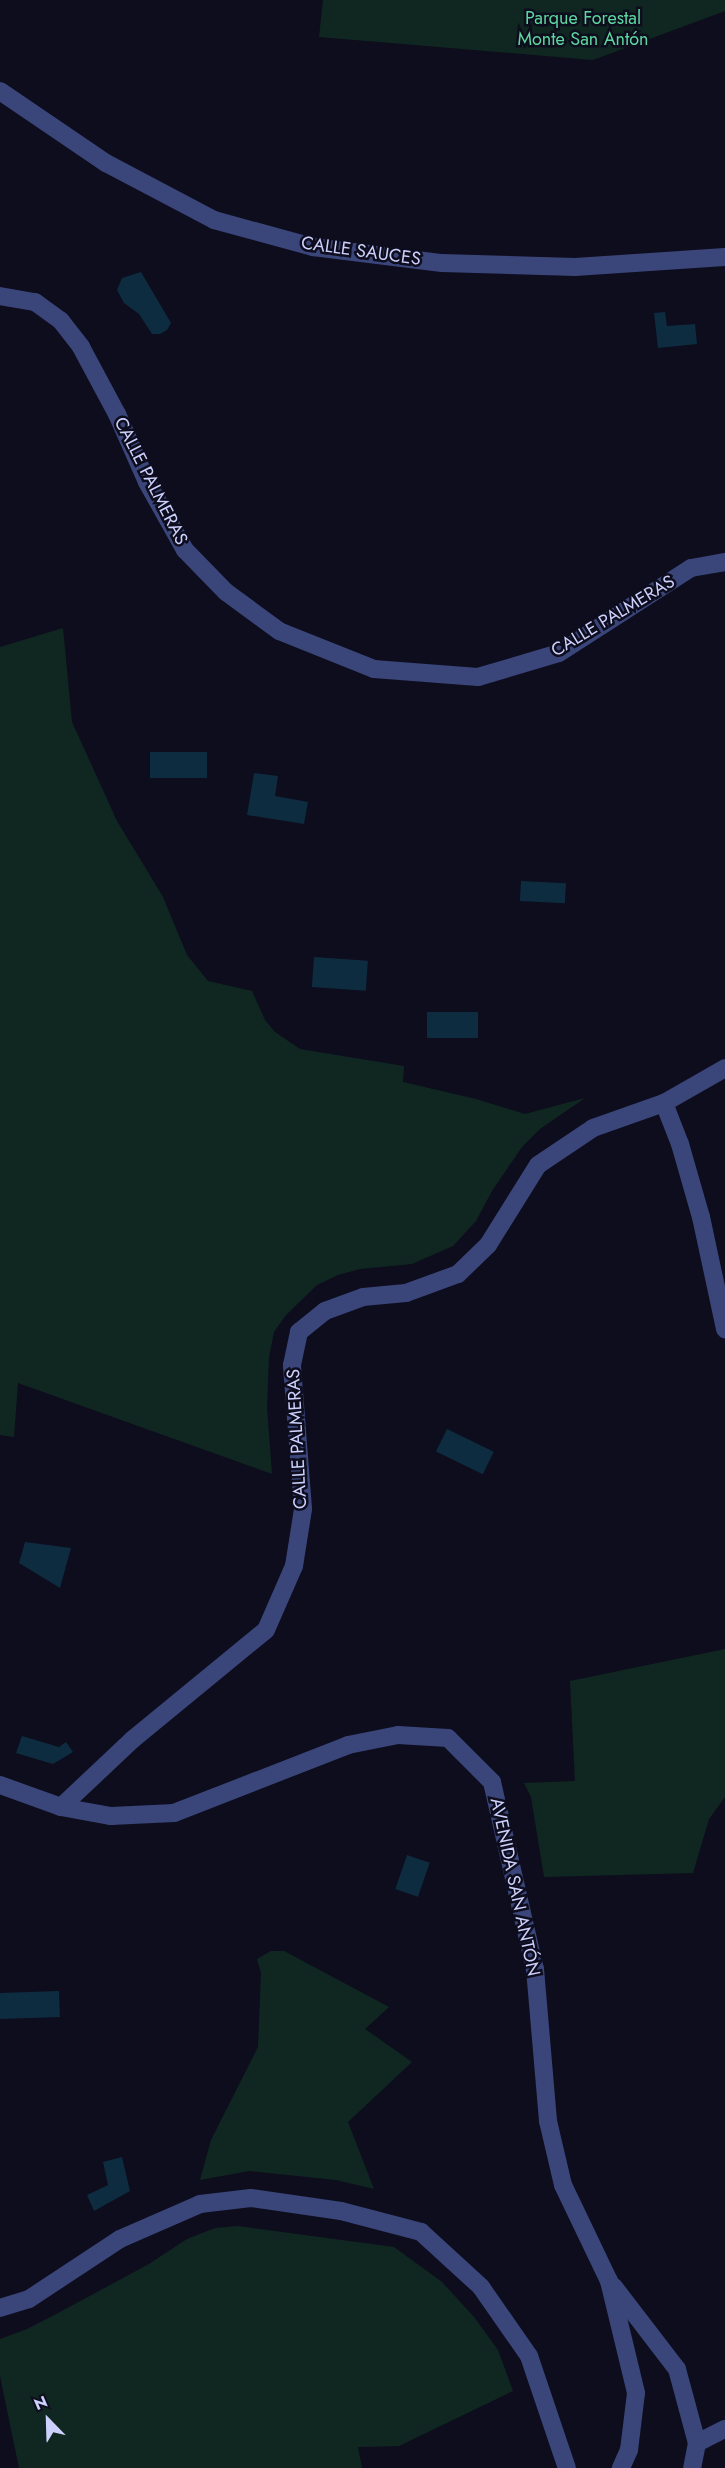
<!DOCTYPE html>
<meta charset="utf-8">
<style>
body{margin:0}
#map{position:relative;width:725px;height:2468px;overflow:hidden;background:#0d0d1d;font-family:Jost,sans-serif}
div>[style]{position:absolute}
[style*='--x']{left:calc(var(--x)*1px);top:calc(var(--y)*1px);width:calc(var(--w)*1px);rotate:calc(var(--a)*1deg)}
.green>*{inset:0;background:#102721}
.water>*{inset:0;background:#0e2c40;transform-origin:0 0}
.minor>*{height:18px;margin:-9px;padding:0 9px;transform-origin:9px;border-radius:9px;background:#3a457a}
span{translate:-50% -50%;white-space:nowrap;text-align:center;line-height:1.15;-webkit-text-stroke:5px #0d0d1d;paint-order:stroke}
.park-label{font-size:18px;color:#5dd79f}
.street-label{font-size:18px;color:#ccd0fc}
.north{position:absolute;left:18px;top:2390px;width:60px;height:60px;-webkit-text-stroke:4px #0d0d1d;paint-order:stroke;rotate:337deg;font-size:16px;font-weight:700;line-height:24px;text-align:center;color:#ccd0fc}
.north::after{content:'';display:block;margin:auto;width:21px;height:27px;background:#ccd0fc;clip-path:polygon(50% 0,100% 100%,50% 72%,0 100%)}
</style>
<div id="map">
<div class="green">
<div style="clip-path:polygon(323px 0,725px 0,725px 11px,593px 60px,319px 37px)"></div>
<div style="clip-path:polygon(63px 628px,72px 722px,117px 821px,163px 897px,187px 955px,208px 981px,252px 991px,265px 1020px,275px 1032px,300px 1049px,404px 1066px,403px 1082px,476px 1099px,525px 1114px,585px 1098px,540px 1129px,522px 1147px,492px 1191px,476px 1221px,453px 1246px,412px 1264px,360px 1269px,338px 1275px,317px 1285px,286px 1315px,274px 1332px,269px 1357px,267px 1408px,272px 1474px,18px 1383px,14px 1437px,0 1435px,0 647px)"></div>
<div style="clip-path:polygon(725px 1649px,725px 1797px,709px 1819px,693px 1873px,544px 1877px,531px 1797px,524px 1783px,575px 1781px,570px 1681px)"></div>
<div style="clip-path:polygon(271px 1951px,284px 1951px,389px 2007px,365px 2029px,412px 2062px,348px 2122px,374px 2189px,336px 2180px,249px 2171px,200px 2180px,211px 2140px,258px 2047px,261px 1973px,257px 1959px)"></div>
<div style="clip-path:polygon(238px 2226px,394px 2247px,442px 2282px,474px 2317px,498px 2350px,513px 2391px,399px 2446px,358px 2447px,362px 2468px,19px 2468px,0 2376px,0 2339px,27px 2329px,60px 2312px,149px 2264px,187px 2239px,215px 2228px)"></div>
</div>
<div class="water">
<div style="clip-path:polygon(141px 272px,171px 323px,167px 330px,160px 334px,152px 334px,139px 314px,124px 303px,117px 290px,122px 278px)"></div>
<div style="clip-path:polygon(665px 312px,667px 326px,695px 324px,697px 344px,658px 348px,654px 313px)"></div>
<div style="left:207px;top:752px;width:26px;height:57px;rotate:90deg"></div>
<div style="clip-path:polygon(254px 773px,278px 776px,275px 796px,308px 802px,304px 824px,247px 815px)"></div>
<div style="left:521px;top:881px;width:45px;height:20px;rotate:3deg"></div>
<div style="left:314px;top:957px;width:54px;height:30px;rotate:4deg"></div>
<div style="left:427px;top:1012px;width:51px;height:26px"></div>
<div style="left:447px;top:1429px;width:52px;height:25px;rotate:26deg"></div>
<div style="clip-path:polygon(25px 1542px,71px 1548px,60px 1588px,19px 1563px)"></div>
<div style="clip-path:polygon(22px 1736px,59px 1747px,66px 1742px,73px 1752px,53px 1764px,16px 1753px)"></div>
<div style="left:407px;top:1855px;width:24px;height:36px;rotate:19deg"></div>
<div style="left:59px;top:1991px;width:26px;height:60px;rotate:88deg"></div>
<div style="clip-path:polygon(122px 2157px,130px 2191px,94px 2211px,87px 2195px,108px 2185px,103px 2162px)"></div>
</div>
<div class="minor">
<div style="--x:0;--y:91;--w:128;--a:34.2"></div>
<div style="--x:106;--y:163;--w:122;--a:27.8"></div>
<div style="--x:214;--y:220;--w:103;--a:15.3"></div>
<div style="--x:313;--y:247;--w:130;--a:7.1"></div>
<div style="--x:442;--y:263;--w:133;--a:1.7"></div>
<div style="--x:575;--y:267;--w:150;--a:-3.8"></div>
<div style="--x:0;--y:296;--w:36;--a:10"></div>
<div style="--x:35;--y:302;--w:32;--a:36"></div>
<div style="--x:61;--y:321;--w:33;--a:52"></div>
<div style="--x:81;--y:347;--w:76;--a:61.8"></div>
<div style="--x:117;--y:414;--w:74;--a:66.2"></div>
<div style="--x:147;--y:482;--w:78;--a:60.8"></div>
<div style="--x:185;--y:550;--w:59;--a:45.7"></div>
<div style="--x:226;--y:592;--w:66;--a:36.3"></div>
<div style="--x:279;--y:631;--w:102;--a:21.8"></div>
<div style="--x:374;--y:669;--w:104;--a:4.4"></div>
<div style="--x:478;--y:677;--w:84;--a:-16.5"></div>
<div style="--x:559;--y:653;--w:157;--a:-32.8"></div>
<div style="--x:691;--y:568;--w:35;--a:-10"></div>
<div style="--x:664;--y:1103;--w:70;--a:-29.8"></div>
<div style="--x:0;--y:1785;--w:65;--a:19.8"></div>
<div style="--x:61;--y:1807;--w:51;--a:10.2"></div>
<div style="--x:111;--y:1816;--w:63;--a:-2.7"></div>
<div style="--x:174;--y:1813;--w:187;--a:-21.3"></div>
<div style="--x:348;--y:1745;--w:51;--a:-11.3"></div>
<div style="--x:398;--y:1735;--w:50;--a:3.4"></div>
<div style="--x:448;--y:1738;--w:62;--a:45"></div>
<div style="--x:492;--y:1782;--w:192;--a:77.1"></div>
<div style="--x:535;--y:1969;--w:153;--a:85.1"></div>
<div style="--x:548;--y:2121;--w:66;--a:76.8"></div>
<div style="--x:563;--y:2185;--w:106;--a:64.4"></div>
<div style="--x:609;--y:2281;--w:115;--a:76.4"></div>
<div style="--x:636;--y:2393;--w:57;--a:97"></div>
<div style="--x:629;--y:2450;--w:20;--a:114"></div>
<div style="--x:61;--y:1807;--w:98;--a:-43.3"></div>
<div style="--x:132;--y:1740;--w:173;--a:-39.4"></div>
<div style="--x:266;--y:1630;--w:70;--a:-66.4"></div>
<div style="--x:294;--y:1566;--w:58;--a:-81"></div>
<div style="--x:303;--y:1509;--w:144;--a:-94.4"></div>
<div style="--x:292;--y:1365;--w:34;--a:-78"></div>
<div style="--x:299;--y:1332;--w:33;--a:-39"></div>
<div style="--x:325;--y:1311;--w:40;--a:-20.2"></div>
<div style="--x:363;--y:1297;--w:43;--a:-5.3"></div>
<div style="--x:406;--y:1293;--w:55;--a:-20.1"></div>
<div style="--x:458;--y:1274;--w:42;--a:-44"></div>
<div style="--x:488;--y:1245;--w:94;--a:-58"></div>
<div style="--x:538;--y:1165;--w:66;--a:-33.9"></div>
<div style="--x:593;--y:1128;--w:75;--a:-19.4"></div>
<div style="--x:664;--y:1103;--w:44;--a:68.7"></div>
<div style="--x:680;--y:1144;--w:76;--a:74"></div>
<div style="--x:701;--y:1217;--w:115;--a:77.9"></div>
<div style="--x:614;--y:2287;--w:103;--a:52.5"></div>
<div style="--x:677;--y:2369;--w:77;--a:74.9"></div>
<div style="--x:697;--y:2443;--w:25;--a:101"></div>
<div style="--x:0;--y:2308;--w:30;--a:-17"></div>
<div style="--x:29;--y:2299;--w:109;--a:-33.4"></div>
<div style="--x:120;--y:2239;--w:87;--a:-23.6"></div>
<div style="--x:200;--y:2204;--w:51;--a:-6.7"></div>
<div style="--x:251;--y:2198;--w:91;--a:8.2"></div>
<div style="--x:341;--y:2211;--w:83;--a:14.7"></div>
<div style="--x:421;--y:2232;--w:81;--a:42.5"></div>
<div style="--x:481;--y:2287;--w:84;--a:55.2"></div>
<div style="--x:529;--y:2356;--w:118;--a:71.3"></div>
<div style="--x:697;--y:2443;--w:31;--a:-27"></div>
</div>
<div class="park-label">
<span style="left:583px;top:29px">Parque Forestal<br>Monte San Antón</span>
</div>
<div class="street-label">
<span style="left:361px;top:251px;rotate:8deg">CALLE SAUCES</span>
<span style="left:151px;top:481px;rotate:63deg">CALLE PALMERAS</span>
<span style="left:613px;top:616px;rotate:-31deg">CALLE PALMERAS</span>
<span style="left:297px;top:1439px;rotate:-93deg">CALLE PALMERAS</span>
<span style="left:515px;top:1887px;rotate:78deg">AVENIDA SAN ANTÓN</span>
</div>
<div class="north">N</div>
</div>
